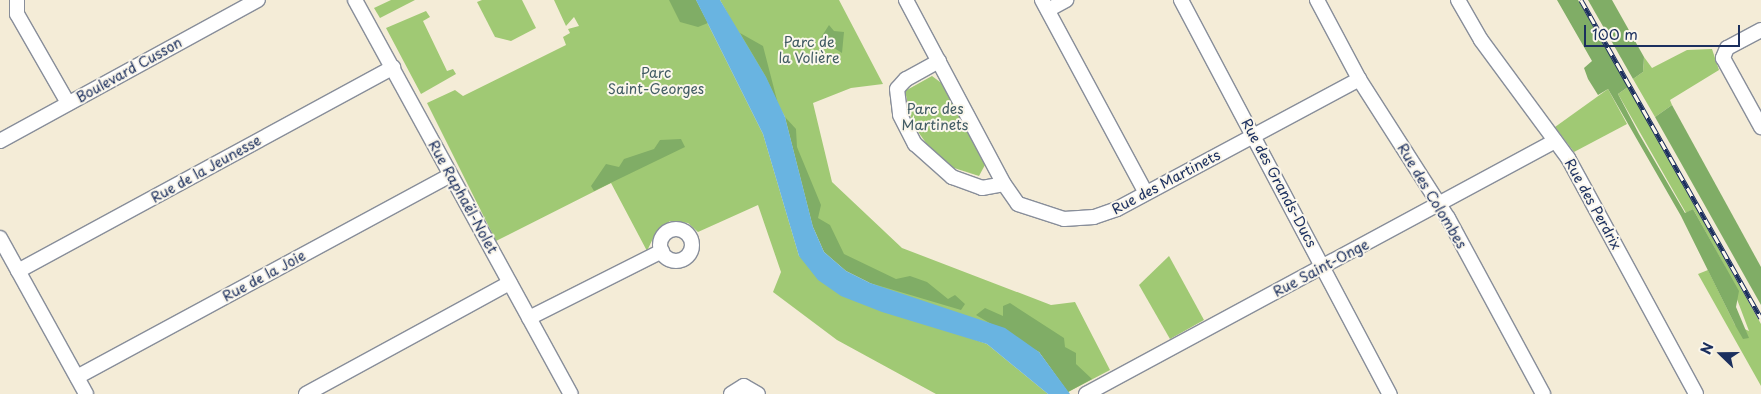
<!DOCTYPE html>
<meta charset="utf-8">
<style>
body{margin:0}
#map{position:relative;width:1761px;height:394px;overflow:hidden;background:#f4ecd7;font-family:"Playpen Sans",sans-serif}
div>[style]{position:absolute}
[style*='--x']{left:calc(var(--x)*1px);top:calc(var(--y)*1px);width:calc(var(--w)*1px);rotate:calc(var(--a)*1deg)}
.green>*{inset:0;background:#a0c974}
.forest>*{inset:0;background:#80ad66}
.water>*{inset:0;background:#69b4e1}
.roads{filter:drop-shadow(1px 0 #888e9a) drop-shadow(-1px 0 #888e9a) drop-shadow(0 1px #888e9a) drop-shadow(0 -1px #888e9a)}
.minor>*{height:14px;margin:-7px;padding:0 7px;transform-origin:7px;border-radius:7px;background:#fff}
.minor>.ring{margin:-7px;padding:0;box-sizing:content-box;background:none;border:14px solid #fff;border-radius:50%}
.rail>*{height:5px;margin-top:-2.5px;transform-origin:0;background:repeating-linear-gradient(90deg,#fbf7ec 0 9px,#1b2f5e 0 18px);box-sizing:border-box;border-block:1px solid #1b2f5e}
span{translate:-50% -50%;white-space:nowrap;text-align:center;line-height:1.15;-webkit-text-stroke:4px #fbf7ec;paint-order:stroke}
.park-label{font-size:14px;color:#435d65}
.street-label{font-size:14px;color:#1b2f5e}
.north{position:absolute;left:1696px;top:329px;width:50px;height:50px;-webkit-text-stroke:4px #fbf7ec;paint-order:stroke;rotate:292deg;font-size:14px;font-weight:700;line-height:20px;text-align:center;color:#1b2f5e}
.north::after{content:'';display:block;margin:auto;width:18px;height:22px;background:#1b2f5e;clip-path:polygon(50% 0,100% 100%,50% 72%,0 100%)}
.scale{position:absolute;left:1584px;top:25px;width:156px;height:22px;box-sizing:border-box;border:2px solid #1b2f5e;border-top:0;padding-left:6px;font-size:15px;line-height:18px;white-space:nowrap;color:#1b2f5e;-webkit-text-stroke:4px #fbf7ec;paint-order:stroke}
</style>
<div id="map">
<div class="green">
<div style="clip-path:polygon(391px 0,415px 0,380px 18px,374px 8px)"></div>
<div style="clip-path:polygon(482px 0,522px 0,536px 28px,511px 41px,495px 37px,477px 2px)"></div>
<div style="clip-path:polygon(554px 0,696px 0,763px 134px,799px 256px,943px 328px,987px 344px,1048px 394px,936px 394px,837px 340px,773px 292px,781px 272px,758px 205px,698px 232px,688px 223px,670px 221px,656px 232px,647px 251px,611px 183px,496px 241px,427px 103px,455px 90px,463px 96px,566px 45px,563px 37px,570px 33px,568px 29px,579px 26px,574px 17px,566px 26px)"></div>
<div style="clip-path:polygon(720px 0,839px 0,883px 84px,851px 88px,813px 103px,832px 182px,902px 248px,1051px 305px,1075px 302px,1110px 370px,1068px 392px,1040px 352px,870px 283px,813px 227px,785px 117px)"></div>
<div style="clip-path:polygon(426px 11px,430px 17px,423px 21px,447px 71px,453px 69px,456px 74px,421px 94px,386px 28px)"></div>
<div style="clip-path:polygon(1712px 49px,1719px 70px,1670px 100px,1672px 105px,1655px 117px,1633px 79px,1643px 72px,1644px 57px,1652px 68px,1687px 50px)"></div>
<div style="clip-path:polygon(932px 76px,944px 85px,986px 163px,979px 176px,951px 167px,933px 153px,912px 123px,905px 91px)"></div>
<div style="clip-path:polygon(1628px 87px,1761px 324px,1761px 386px,1698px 274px,1708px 270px,1735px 325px,1749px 331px,1724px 265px,1693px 209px,1686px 213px,1618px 94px)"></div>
<div style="clip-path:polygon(1608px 89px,1627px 124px,1574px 152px,1555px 127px)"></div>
<div style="clip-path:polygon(1169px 256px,1204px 320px,1170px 339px,1139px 285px)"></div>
</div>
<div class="forest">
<div style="clip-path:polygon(669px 0,696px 0,708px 23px,698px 27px,680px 22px)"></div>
<div style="clip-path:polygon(1557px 0,1578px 0,1628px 87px,1618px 94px,1639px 134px,1685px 213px,1693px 209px,1739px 291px,1736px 307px,1749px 338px,1743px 339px,1735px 325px,1681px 216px,1608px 89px,1598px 95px,1588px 79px,1584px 68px,1592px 61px)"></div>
<div style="clip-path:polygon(1588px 0,1612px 0,1644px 57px,1643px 72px,1633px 79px)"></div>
<div style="clip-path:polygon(829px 25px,834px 31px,844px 32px,842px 53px,820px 39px)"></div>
<div style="clip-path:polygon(740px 33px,763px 46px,778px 104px,766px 77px)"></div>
<div style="clip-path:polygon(1672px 105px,1761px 267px,1761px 305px,1655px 117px)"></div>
<div style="clip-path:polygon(785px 117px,796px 129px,797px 147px,821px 205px,818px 218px,830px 225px,844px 254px,896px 279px,910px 276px,927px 282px,948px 299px,955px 295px,965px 304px,961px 310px,870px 283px,846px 271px,824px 252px,813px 227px)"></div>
<div style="clip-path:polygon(681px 139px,685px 147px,594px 191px,591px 186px,606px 164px,619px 167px,624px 159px,654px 149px,660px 140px)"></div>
<div style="clip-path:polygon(1010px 303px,1064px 338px,1065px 347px,1076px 353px,1076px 364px,1092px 379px,1068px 392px,1039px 352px,976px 315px,985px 308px,1003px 316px,1003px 306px)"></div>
</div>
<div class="water">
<div style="clip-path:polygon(696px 0,720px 0,766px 77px,785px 117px,813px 227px,824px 252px,846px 271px,870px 283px,1005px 328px,1039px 352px,1070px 394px,1048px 394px,987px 344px,882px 312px,841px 296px,818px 280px,799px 256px,763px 134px)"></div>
</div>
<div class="roads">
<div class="minor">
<div style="--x:17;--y:0;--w:14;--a:90"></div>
<div style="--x:17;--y:14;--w:103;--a:60.2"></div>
<div style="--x:355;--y:0;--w:449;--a:61.3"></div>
<div style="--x:906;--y:0;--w:208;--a:62"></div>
<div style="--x:1042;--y:0;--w:219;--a:61.7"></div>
<div style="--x:1181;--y:0;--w:446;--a:62.1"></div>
<div style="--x:1317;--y:0;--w:89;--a:62"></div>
<div style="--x:1359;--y:79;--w:165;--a:57.4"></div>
<div style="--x:1448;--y:218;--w:200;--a:61.6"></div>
<div style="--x:1458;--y:0;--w:46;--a:60.1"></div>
<div style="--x:1481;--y:40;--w:147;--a:53.6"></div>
<div style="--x:1568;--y:158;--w:268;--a:61.5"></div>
<div style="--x:1048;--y:10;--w:21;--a:-29"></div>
<div style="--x:1761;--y:30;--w:38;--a:152"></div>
<div style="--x:1727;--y:48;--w:11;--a:112"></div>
<div style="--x:1723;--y:58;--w:79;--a:61.2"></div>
<div style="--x:939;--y:61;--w:38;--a:151"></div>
<div style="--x:906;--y:79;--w:13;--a:132"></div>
<div style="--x:897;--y:89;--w:26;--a:83"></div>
<div style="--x:900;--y:115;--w:33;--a:63"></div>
<div style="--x:915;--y:144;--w:50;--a:41.7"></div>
<div style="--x:952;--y:177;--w:32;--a:20"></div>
<div style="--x:982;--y:188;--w:22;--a:-10"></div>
<div style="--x:1004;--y:184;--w:24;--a:55"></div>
<div style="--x:1018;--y:204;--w:48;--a:18.1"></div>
<div style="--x:1064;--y:219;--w:30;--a:-4"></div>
<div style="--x:1094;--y:217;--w:24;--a:-19"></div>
<div style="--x:1117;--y:209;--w:275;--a:-28.2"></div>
<div style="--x:0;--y:141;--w:294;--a:-28.7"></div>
<div class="ring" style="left:660px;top:229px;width:18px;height:18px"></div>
<div style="--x:0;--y:238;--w:178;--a:61.1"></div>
<div style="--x:18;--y:271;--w:427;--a:-28.5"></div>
<div style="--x:529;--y:318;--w:149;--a:-26.7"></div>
<div style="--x:77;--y:377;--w:424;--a:-28.4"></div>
<div style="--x:306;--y:394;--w:232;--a:-28.6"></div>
<div style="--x:731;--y:394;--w:15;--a:-32"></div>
<div style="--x:744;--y:386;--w:16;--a:30"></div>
<div style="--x:1086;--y:394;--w:533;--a:-28.34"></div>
</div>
</div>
<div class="rail">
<div style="--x:1581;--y:0;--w:365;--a:60.5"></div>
</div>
<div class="park-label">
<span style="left:809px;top:50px">Parc de<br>la Volière</span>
<span style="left:656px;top:81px">Parc<br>Saint-Georges</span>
<span style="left:935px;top:117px">Parc des<br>Martinets</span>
</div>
<div class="street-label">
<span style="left:129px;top:70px;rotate:-29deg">Boulevard Cusson</span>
<span style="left:206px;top:169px;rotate:-29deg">Rue de la Jeunesse</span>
<span style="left:1166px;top:182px;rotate:-28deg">Rue des Martinets</span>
<span style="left:1279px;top:183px;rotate:62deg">Rue des Grands-Ducs</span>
<span style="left:1432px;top:196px;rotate:59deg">Rue des Colombes</span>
<span style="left:463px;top:197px;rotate:61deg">Rue Raphaël-Nolet</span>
<span style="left:1593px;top:204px;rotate:61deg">Rue des Perdrix</span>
<span style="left:1321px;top:268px;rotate:-28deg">Rue Saint-Onge</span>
<span style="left:264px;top:276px;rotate:-28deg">Rue de la Joie</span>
</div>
<div class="north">N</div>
<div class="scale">100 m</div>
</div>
